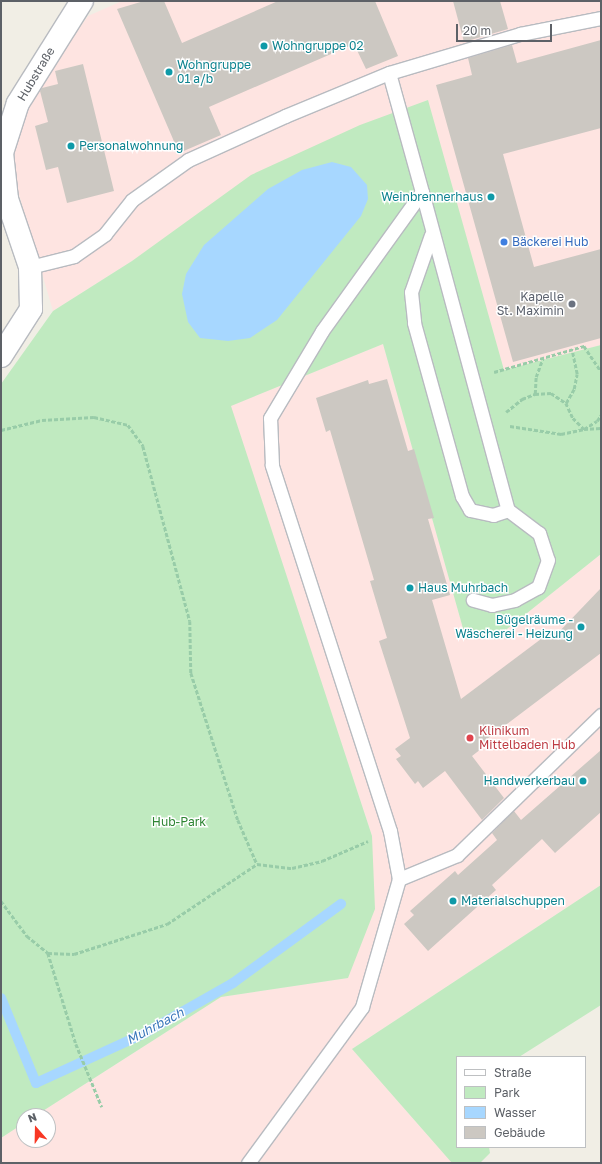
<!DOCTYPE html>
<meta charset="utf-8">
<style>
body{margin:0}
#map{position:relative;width:602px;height:1164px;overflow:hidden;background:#f1eee5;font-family:"Golos Text",sans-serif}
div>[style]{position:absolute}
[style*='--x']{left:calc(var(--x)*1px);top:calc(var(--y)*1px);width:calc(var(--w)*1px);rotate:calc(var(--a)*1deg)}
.medical>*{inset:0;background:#fee4e1}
.green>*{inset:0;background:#c0eac0}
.water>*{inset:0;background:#a7d7ff}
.stream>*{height:10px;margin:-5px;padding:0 5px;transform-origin:5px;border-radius:5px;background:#a7d7ff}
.building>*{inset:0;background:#ccc8c2}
.path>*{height:2.5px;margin-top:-1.25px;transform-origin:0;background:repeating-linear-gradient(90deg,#98cca8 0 4px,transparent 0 6px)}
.roads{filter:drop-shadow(1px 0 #b8bbc0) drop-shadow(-1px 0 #b8bbc0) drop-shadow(0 1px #b8bbc0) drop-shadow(0 -1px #b8bbc0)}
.service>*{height:13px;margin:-6.5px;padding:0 6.5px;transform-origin:6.5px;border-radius:6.5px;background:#fff}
.minor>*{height:22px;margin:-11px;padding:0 11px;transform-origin:11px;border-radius:11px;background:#fff}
.dots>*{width:11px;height:11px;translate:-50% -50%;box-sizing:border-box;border:2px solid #fff;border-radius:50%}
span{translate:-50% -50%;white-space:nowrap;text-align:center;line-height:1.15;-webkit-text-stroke:3px #fff;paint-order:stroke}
.culture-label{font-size:12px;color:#0d838f}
.left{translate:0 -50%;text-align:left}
.right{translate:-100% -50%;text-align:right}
.street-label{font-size:12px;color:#5d6167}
.shop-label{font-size:12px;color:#366cbe}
.worship-label{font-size:12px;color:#5b616d}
.health-label{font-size:12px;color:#be3a42}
.park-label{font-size:12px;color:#2e8533}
.water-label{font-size:13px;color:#3a77bb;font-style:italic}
.frame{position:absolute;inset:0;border:2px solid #5d6167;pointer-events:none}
.legend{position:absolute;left:456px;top:1056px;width:130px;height:92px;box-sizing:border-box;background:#fff;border:1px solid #bec0c2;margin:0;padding:5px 7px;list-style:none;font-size:12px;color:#5d6167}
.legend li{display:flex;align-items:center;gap:8px;height:20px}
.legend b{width:20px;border:1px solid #bec0c2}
.north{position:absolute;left:16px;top:1108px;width:40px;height:40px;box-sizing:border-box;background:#fff;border:1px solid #bec0c2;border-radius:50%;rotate:340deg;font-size:11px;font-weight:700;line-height:16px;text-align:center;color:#5d6167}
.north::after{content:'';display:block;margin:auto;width:14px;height:18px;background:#f83724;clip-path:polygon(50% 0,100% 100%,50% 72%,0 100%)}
.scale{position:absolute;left:456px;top:24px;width:96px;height:18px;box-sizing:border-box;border:2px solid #5d6167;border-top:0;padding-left:5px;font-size:12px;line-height:14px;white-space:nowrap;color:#5d6167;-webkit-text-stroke:3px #fff;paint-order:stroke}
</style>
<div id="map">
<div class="medical">
<div style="clip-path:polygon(122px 1px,601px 1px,601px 345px,504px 371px,427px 100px,132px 261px,53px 311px,13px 174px,14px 120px,88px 16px)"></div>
<div style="clip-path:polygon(383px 344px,466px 639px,502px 633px,601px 554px,601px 885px,352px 1049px,452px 1163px,1px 1163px,1px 1138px,24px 1123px,24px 1140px,48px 1140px,48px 1116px,35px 1116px,221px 997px,348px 978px,372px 836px,230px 406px)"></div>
</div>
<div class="green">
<div style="clip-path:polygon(428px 100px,504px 370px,601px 345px,601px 554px,502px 633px,466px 639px,383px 344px,231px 406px,372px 836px,375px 909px,348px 978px,221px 997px,35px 1116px,24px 1116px,24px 1123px,1px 1138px,1px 384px,53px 311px,132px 261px,251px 175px,360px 125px)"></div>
<div style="clip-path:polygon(601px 885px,601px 1005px,519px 1057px,457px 1057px,457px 1147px,489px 1147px,490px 1153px,480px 1163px,452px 1163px,352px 1049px)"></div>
</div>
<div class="water">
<div style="clip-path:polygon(332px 162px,351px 167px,367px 185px,368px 199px,361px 216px,277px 320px,250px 338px,228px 341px,200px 338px,188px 322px,182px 294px,186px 274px,204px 245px,268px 189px,302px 170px)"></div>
</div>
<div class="stream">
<div style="--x:1;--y:998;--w:92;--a:67.6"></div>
<div style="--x:36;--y:1083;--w:120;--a:-24.6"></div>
<div style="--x:145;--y:1033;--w:101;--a:-29.6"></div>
<div style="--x:233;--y:983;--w:134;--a:-36.2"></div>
</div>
<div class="building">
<div style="clip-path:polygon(144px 1px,164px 1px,182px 43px,278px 1px,375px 1px,398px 56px,366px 69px,354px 44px,209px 107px,221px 135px,179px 153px,117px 9px)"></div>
<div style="clip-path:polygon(453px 1px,500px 1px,508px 29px,464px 42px)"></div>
<div style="clip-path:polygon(601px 40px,601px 128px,503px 154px,534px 267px,601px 249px,601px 338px,513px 362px,436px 85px,472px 75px,468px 58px,512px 45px,517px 63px)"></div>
<div style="clip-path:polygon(83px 64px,114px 191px,67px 203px,58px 167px,46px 170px,35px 126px,48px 122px,40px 91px,42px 88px,58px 84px,55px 71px)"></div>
<div style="clip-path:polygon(387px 379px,408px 451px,414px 449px,434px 518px,428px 519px,450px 595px,432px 600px,461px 699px,553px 630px,557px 634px,601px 588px,601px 653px,487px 739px,490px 742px,472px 756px,504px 798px,482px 820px,445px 771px,423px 788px,418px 781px,415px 784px,396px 759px,401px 756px,395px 749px,410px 738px,379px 641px,387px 638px,370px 581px,374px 580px,330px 430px,326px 432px,316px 398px,368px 380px,369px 384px)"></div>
<div style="clip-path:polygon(601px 750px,601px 812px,555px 853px,542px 839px,492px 885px,496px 890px,428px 951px,404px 924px,414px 915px,410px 911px,455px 871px,458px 875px,497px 840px,492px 833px,514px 811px,521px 820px)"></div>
</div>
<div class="path">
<div style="--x:494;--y:372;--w:94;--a:-16.1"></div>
<div style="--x:584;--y:346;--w:30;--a:56"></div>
<div style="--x:535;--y:394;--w:17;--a:-87"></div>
<div style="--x:536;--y:377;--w:20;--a:-70"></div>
<div style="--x:566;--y:403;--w:16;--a:-60"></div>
<div style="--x:574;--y:389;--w:15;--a:-79"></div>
<div style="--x:577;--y:374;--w:25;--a:-102"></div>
<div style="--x:506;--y:412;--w:21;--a:-39"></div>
<div style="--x:522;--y:399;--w:14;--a:-21"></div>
<div style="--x:535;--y:394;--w:16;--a:-4"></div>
<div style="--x:551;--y:393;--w:18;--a:34"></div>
<div style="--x:566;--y:403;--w:17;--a:65"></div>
<div style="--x:573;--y:418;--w:16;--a:45"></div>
<div style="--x:584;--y:429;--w:17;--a:-3"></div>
<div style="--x:510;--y:426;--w:52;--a:8.9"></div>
<div style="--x:561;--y:434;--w:24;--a:-12"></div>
<div style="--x:584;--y:429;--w:15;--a:-32"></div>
<div style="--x:597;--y:421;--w:7;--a:-56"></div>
<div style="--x:1;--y:430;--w:42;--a:-13.7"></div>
<div style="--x:42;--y:420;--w:52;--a:-3.3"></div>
<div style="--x:94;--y:417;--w:35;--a:13"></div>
<div style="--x:128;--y:425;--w:26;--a:54"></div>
<div style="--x:143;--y:446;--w:181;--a:75"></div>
<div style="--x:190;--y:621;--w:52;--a:88.9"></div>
<div style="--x:191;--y:673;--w:154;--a:72.3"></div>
<div style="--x:238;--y:820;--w:48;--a:66.6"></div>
<div style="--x:1;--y:901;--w:44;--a:53.4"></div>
<div style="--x:27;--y:936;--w:27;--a:39"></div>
<div style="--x:48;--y:953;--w:26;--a:2"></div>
<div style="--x:74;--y:954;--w:98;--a:-17.9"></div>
<div style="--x:167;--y:924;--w:108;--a:-33.7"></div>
<div style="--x:257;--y:864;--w:35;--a:7"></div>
<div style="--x:292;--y:868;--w:31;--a:-13"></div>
<div style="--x:322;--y:861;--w:50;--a:-23.5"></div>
<div style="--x:48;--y:953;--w:95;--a:72.9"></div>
<div style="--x:76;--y:1044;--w:68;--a:67.6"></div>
</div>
<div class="roads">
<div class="service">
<div style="--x:422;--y:192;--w:329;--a:74.9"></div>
<div style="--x:508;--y:510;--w:39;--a:37"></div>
<div style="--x:539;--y:533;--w:28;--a:72"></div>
<div style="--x:548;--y:560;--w:29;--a:110"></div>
<div style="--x:538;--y:587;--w:26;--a:151"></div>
<div style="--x:515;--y:600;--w:24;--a:168"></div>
<div style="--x:492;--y:605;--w:20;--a:-165"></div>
<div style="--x:431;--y:235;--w:60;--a:109.3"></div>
<div style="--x:411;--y:292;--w:31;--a:84"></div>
<div style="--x:414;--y:323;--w:180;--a:74.5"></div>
<div style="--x:462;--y:496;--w:16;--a:60"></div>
<div style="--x:470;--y:510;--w:24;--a:12"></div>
<div style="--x:493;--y:515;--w:16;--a:-18"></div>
<div style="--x:30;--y:267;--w:45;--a:-14"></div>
<div style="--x:74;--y:256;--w:38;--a:-35"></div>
<div style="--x:105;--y:234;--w:43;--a:-51.5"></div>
<div style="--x:132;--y:200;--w:69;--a:-35.5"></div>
<div style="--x:188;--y:160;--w:107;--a:-24.4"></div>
<div style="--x:285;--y:116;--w:113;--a:-22.5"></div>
<div style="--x:389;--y:73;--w:137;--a:-16.6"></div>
<div style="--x:520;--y:34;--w:83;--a:-11.2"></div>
<div style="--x:399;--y:879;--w:63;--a:-22.5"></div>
<div style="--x:457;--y:855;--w:201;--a:-44.2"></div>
<div style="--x:248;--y:1163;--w:193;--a:-53.8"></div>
<div style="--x:362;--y:1007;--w:133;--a:-73.9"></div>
<div style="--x:399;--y:879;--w:49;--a:-100.6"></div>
<div style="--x:390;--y:831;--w:385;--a:-107.9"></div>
<div style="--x:272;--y:465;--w:47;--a:-92.4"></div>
<div style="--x:270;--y:418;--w:101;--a:-59.1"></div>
<div style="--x:322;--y:331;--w:171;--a:-54.3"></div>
<div style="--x:422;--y:192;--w:123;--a:-105.5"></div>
</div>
<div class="minor">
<div style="--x:1;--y:356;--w:56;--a:-57.4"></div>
<div style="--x:31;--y:309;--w:42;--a:-91.4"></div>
<div style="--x:30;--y:267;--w:72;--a:-108.7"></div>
<div style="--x:7;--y:199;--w:46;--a:-96.2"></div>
<div style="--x:2;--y:153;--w:52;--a:-72.3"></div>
<div style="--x:18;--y:103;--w:120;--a:-57.9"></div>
</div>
</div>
<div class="dots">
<div style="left:264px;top:46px;background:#0f9aa8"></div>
<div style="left:169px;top:72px;background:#0f9aa8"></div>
<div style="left:71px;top:146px;background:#0f9aa8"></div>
<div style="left:491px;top:197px;background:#0f9aa8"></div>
<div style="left:504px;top:242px;background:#3f7fe0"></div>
<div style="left:572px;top:304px;background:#6b7280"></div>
<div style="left:410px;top:588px;background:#0f9aa8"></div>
<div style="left:581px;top:627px;background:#0f9aa8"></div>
<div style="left:470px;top:738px;background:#e0444e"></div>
<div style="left:583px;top:781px;background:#0f9aa8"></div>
<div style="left:453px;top:901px;background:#0f9aa8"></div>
</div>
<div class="culture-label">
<span class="left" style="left:272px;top:46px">Wohngruppe 02</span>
<span class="left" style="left:177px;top:72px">Wohngruppe<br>01 a/b</span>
<span class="left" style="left:79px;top:146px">Personalwohnung</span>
<span class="right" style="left:483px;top:197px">Weinbrennerhaus</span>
<span class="left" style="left:418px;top:588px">Haus Muhrbach</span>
<span class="right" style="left:573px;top:627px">Bügelräume -<br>Wäscherei - Heizung</span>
<span class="right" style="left:575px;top:781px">Handwerkerbau</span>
<span class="left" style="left:461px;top:901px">Materialschuppen</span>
</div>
<div class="street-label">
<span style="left:36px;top:74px;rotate:-59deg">Hubstraße</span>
</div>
<div class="shop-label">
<span class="left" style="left:512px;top:242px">Bäckerei Hub</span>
</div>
<div class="worship-label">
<span class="right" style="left:564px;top:304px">Kapelle<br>St. Maximin</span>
</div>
<div class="health-label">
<span class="left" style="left:479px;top:738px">Klinikum<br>Mittelbaden Hub</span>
</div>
<div class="park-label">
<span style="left:179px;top:822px">Hub-Park</span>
</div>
<div class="water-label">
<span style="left:155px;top:1026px;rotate:-28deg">Muhrbach</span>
</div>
<div class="frame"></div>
<ul class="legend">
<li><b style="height:5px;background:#fff"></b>Straße</li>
<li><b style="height:11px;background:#c0eac0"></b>Park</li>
<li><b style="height:11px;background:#a7d7ff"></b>Wasser</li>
<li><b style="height:11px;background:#ccc8c2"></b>Gebäude</li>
</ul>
<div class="north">N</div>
<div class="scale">20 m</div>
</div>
